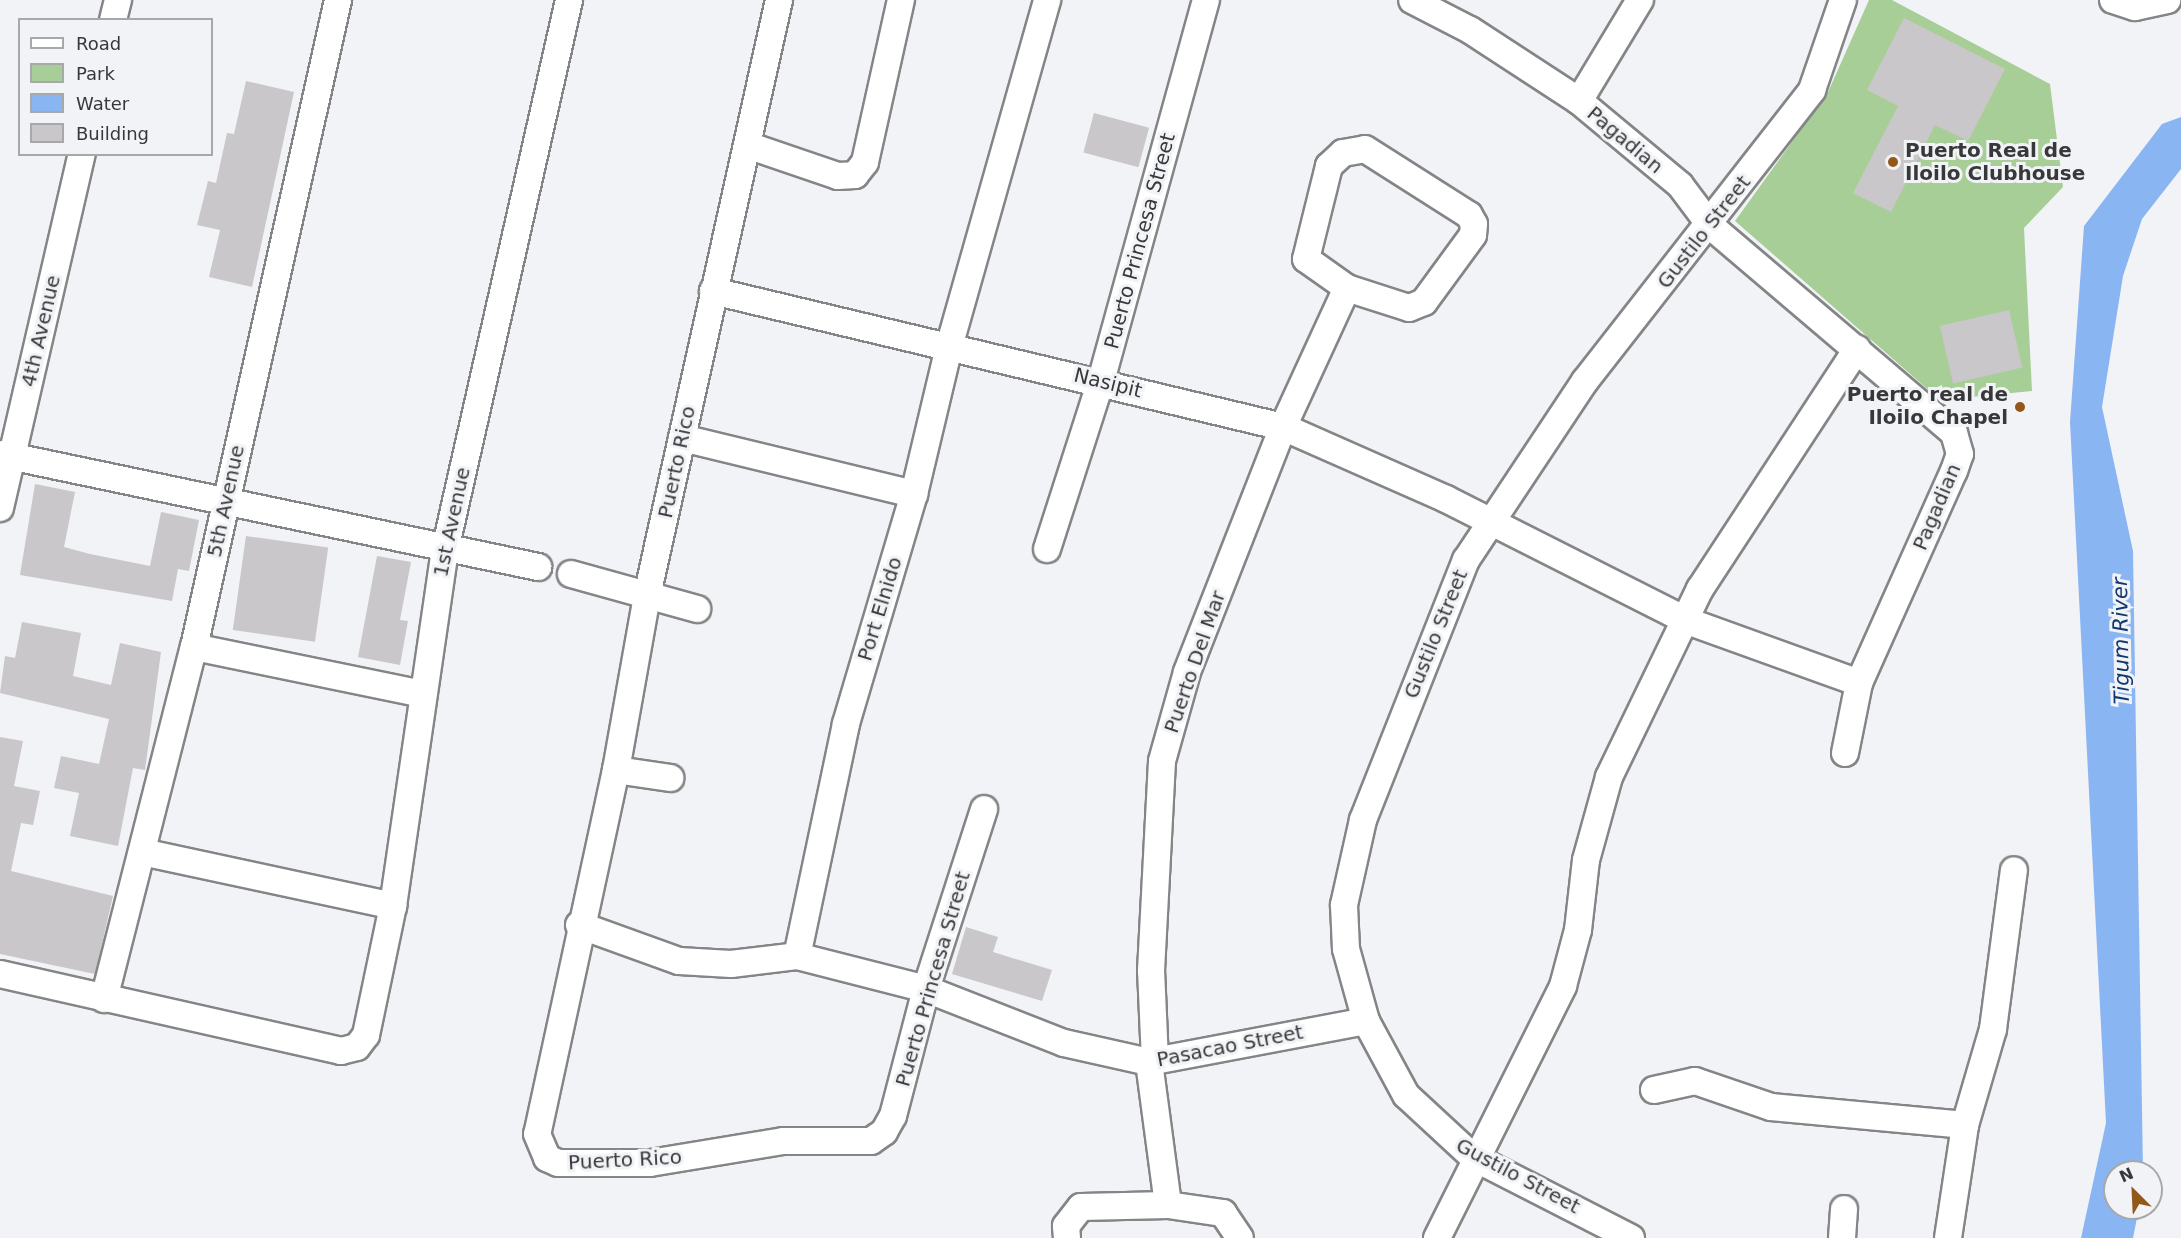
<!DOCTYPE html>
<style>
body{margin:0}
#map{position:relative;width:2181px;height:1238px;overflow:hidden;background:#f2f3f6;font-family:"DejaVu Sans",sans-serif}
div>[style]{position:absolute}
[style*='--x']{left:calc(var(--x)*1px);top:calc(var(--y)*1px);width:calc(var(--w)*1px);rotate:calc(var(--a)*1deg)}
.green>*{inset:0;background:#a8ce97}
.water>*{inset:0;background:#8ab5f3}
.building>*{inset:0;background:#c9c7c9;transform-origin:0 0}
.roads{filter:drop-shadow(2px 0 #848587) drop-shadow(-2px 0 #848587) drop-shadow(0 2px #848587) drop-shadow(0 -2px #848587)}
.minor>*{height:26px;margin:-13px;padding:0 13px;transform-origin:13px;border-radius:13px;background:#fff}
.dots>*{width:16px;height:16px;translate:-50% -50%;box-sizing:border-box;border:3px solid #f2f3f6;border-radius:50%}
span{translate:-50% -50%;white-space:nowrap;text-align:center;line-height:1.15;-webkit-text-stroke:6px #f2f3f6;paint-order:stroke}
.street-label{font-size:20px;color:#373839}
.poi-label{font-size:20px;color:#373839;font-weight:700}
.left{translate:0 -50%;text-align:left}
.right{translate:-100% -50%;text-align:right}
.water-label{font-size:21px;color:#10386f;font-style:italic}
.legend{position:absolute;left:18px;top:18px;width:195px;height:138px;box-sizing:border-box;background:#f2f3f6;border:2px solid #a7a8aa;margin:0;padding:8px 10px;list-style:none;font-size:18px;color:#373839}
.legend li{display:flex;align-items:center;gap:12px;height:30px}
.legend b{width:30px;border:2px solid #a7a8aa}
.north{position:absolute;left:2103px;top:1160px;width:60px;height:60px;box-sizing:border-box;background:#f2f3f6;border:2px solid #a7a8aa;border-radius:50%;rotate:336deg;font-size:16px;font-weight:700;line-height:24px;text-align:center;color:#373839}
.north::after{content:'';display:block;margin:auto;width:21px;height:27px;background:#935817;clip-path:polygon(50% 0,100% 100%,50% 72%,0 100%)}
</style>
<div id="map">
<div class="green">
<div style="clip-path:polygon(1869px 0,1892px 0,2050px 84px,2063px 187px,2024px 228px,2032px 391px,1940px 400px,1735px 221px,1828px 92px)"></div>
</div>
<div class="water">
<div style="clip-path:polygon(2181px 117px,2181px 169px,2142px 219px,2123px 276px,2102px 407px,2133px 551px,2143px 1172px,2115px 1172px,2115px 1208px,2139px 1208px,2133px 1238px,2081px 1238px,2106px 1123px,2070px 422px,2084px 226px,2162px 124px)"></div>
</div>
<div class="building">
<div style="clip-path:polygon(1904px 18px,2005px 69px,1968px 141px,1935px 125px,1891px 212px,1853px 193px,1898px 106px,1867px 90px)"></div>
<div style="clip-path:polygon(246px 81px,294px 92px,252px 287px,209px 277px,220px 230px,197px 225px,208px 181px,216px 183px,227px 133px,234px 134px)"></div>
<div style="left:1094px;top:113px;width:57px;height:41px;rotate:15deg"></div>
<div style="left:2009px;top:310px;width:59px;height:71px;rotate:77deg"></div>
<div style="clip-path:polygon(35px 484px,75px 492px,64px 547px,90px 554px,150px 566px,161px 512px,199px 520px,189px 571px,178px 569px,172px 601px,20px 575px)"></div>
<div style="left:246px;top:536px;width:83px;height:95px;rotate:8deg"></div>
<div style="clip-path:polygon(377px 556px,411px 562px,400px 620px,408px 621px,400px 665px,358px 657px)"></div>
<div style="clip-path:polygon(22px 622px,81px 633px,73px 676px,111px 685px,120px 643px,161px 652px,145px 770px,133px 768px,118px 846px,70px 836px,79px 793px,54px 788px,61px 756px,99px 764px,109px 719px,0 693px,5px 656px,15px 658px)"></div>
<div style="clip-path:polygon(0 737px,23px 741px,14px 786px,40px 791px,33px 825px,21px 823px,11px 871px,113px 896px,95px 974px,0 954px)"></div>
<div style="clip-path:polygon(966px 927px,998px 937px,993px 952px,1052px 970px,1042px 1001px,952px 974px)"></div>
</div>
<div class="roads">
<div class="minor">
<div style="--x:779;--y:0;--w:610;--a:102.49"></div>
<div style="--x:647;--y:596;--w:177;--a:100.1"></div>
<div style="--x:616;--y:770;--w:372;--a:102.2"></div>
<div style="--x:537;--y:1134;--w:26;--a:67"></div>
<div style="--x:547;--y:1158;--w:12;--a:24"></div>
<div style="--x:558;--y:1163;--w:92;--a:0"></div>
<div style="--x:650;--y:1163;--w:135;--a:-9.4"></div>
<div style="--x:783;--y:1141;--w:88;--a:0"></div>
<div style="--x:871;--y:1141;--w:16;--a:-35"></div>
<div style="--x:884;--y:1132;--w:18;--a:-61"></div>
<div style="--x:893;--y:1116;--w:131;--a:-75.4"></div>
<div style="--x:926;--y:989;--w:189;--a:-72.1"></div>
<div style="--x:2113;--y:0;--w:23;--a:18"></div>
<div style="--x:2135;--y:7;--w:33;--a:-12"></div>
<div style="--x:113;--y:20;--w:21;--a:-76"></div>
<div style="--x:1579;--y:101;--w:118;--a:-58.9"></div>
<div style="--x:747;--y:145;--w:96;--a:18.8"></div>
<div style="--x:838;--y:176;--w:17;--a:-3"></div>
<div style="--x:855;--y:175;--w:16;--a:-52"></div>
<div style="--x:865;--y:162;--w:166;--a:-77.5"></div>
<div style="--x:1365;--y:149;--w:123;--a:32.4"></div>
<div style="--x:1469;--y:215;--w:10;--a:61"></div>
<div style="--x:1474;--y:224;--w:11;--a:95"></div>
<div style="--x:1473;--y:235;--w:83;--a:126.2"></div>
<div style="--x:1424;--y:302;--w:16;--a:158"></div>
<div style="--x:1409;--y:308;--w:65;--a:-162.1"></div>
<div style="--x:1347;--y:288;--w:50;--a:-144.7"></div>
<div style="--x:1306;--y:259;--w:96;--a:-76.1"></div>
<div style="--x:1329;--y:166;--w:19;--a:-43"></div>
<div style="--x:1343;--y:153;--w:22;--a:-10"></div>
<div style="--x:713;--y:291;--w:586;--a:13.42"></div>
<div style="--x:1283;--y:427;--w:178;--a:23.8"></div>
<div style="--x:1446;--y:499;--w:270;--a:26.8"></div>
<div style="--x:1687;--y:621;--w:183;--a:19.8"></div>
<div style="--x:1859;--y:683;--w:232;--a:-65.9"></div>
<div style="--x:1954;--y:471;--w:18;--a:-71"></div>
<div style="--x:1960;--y:454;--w:22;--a:-106"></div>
<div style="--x:1954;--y:433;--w:321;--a:-139.6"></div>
<div style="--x:1710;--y:225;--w:50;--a:-126.9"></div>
<div style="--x:1680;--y:185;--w:131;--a:-140.3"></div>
<div style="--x:1579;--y:101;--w:130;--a:-146.9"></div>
<div style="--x:1470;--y:30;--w:65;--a:-152.7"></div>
<div style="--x:682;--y:438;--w:239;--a:13.6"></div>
<div style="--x:914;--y:494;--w:240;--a:106.5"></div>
<div style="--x:846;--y:724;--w:237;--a:101.9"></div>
<div style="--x:0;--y:454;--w:550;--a:11.86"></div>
<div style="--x:914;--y:494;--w:151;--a:-76.6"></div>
<div style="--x:949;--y:347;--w:361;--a:-74.2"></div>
<div style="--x:0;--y:508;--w:363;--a:-77"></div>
<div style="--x:1047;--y:549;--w:176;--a:-72.2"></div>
<div style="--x:1101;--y:381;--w:395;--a:-74.6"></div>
<div style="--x:571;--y:574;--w:131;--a:15.5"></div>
<div style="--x:194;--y:647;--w:233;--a:11.6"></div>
<div style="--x:1845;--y:753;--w:71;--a:-78.7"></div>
<div style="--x:616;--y:770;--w:55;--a:8.4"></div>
<div style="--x:142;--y:852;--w:257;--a:12.1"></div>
<div style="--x:579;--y:925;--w:106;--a:19.8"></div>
<div style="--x:679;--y:961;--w:52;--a:3.3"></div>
<div style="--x:731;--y:964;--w:66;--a:-6.9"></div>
<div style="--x:797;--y:956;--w:133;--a:14.3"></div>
<div style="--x:926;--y:989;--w:148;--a:21.4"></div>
<div style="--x:1064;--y:1043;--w:87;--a:12.6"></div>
<div style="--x:1149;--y:1062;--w:221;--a:-10.7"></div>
<div style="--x:0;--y:974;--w:350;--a:12.7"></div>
<div style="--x:341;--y:1051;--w:16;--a:-14"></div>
<div style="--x:357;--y:1047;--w:15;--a:-53"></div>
<div style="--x:366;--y:1035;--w:132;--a:-78.2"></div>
<div style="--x:393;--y:906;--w:360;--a:-81.7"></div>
<div style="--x:445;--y:550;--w:564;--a:-77.29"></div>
<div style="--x:104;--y:999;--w:363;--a:-75.7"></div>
<div style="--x:194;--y:647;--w:663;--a:-77.45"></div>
<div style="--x:1155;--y:1061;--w:90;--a:-92.5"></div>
<div style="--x:1151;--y:971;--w:210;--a:-87"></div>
<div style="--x:1162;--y:761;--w:92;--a:-74.3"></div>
<div style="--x:1187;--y:672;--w:263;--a:-68.6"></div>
<div style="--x:1283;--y:427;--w:153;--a:-65.3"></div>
<div style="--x:1149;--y:1062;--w:144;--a:82.4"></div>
<div style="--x:1168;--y:1205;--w:56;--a:8.3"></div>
<div style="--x:1223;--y:1213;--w:30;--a:56"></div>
<div style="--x:1654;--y:1090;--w:42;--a:-12.4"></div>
<div style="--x:1695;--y:1081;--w:80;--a:18.9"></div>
<div style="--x:1771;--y:1107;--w:195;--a:5.3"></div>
<div style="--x:1067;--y:1238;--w:12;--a:-95"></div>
<div style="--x:1066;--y:1226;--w:24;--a:-52"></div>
<div style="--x:1081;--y:1207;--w:87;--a:-1.3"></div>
<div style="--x:1437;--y:1238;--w:282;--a:-63.4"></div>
<div style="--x:1563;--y:986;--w:58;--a:-75"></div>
<div style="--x:1578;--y:930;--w:70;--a:-83.5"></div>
<div style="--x:1586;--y:860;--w:86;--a:-74.5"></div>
<div style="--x:1609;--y:777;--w:209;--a:-64.2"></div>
<div style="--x:1700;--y:589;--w:287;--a:-56.8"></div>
<div style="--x:1631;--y:1238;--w:178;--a:-152.9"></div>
<div style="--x:1473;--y:1157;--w:91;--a:-137.2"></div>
<div style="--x:1406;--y:1095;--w:84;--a:-118.4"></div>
<div style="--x:1366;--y:1021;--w:75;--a:-105.5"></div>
<div style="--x:1346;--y:949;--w:44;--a:-92.6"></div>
<div style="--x:1344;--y:905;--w:87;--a:-77.4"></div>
<div style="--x:1363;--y:820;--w:280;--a:-68.4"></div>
<div style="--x:1466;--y:560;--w:215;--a:-56.4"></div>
<div style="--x:1585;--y:381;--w:369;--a:-52"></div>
<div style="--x:1812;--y:90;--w:95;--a:-71"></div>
<div style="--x:1842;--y:1238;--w:29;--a:-86"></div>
<div style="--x:1948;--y:1238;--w:114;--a:-81.4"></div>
<div style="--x:1965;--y:1125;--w:100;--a:-73.7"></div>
<div style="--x:1993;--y:1029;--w:160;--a:-82.5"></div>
</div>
</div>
<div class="dots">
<div style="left:1893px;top:162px;background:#935817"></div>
<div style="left:2020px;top:407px;background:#935817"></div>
</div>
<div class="street-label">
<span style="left:1625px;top:140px;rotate:40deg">Pagadian</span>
<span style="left:1704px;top:232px;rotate:-52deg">Gustilo Street</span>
<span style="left:1140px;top:241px;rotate:-75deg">Puerto Princesa Street</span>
<span style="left:41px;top:331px;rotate:-77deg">4th Avenue</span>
<span style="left:1108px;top:383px;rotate:14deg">Nasipit</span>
<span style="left:677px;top:462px;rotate:-78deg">Puerto Rico</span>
<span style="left:226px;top:501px;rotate:-78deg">5th Avenue</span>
<span style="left:1937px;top:507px;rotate:-67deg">Pagadian</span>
<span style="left:452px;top:522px;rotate:-78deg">1st Avenue</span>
<span style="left:880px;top:609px;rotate:-73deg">Port Elnido</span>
<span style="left:1436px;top:634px;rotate:-68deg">Gustilo Street</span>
<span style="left:1195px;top:662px;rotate:-71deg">Puerto Del Mar</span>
<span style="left:933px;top:979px;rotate:-74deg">Puerto Princesa Street</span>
<span style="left:1230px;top:1046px;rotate:-11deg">Pasacao Street</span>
<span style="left:625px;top:1160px;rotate:-3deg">Puerto Rico</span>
<span style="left:1518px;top:1176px;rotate:28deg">Gustilo Street</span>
</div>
<div class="poi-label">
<span class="left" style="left:1905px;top:162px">Puerto Real de<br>Iloilo Clubhouse</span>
<span class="right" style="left:2008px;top:406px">Puerto real de<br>Iloilo Chapel</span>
</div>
<div class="water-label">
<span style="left:2121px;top:641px;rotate:-91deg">Tigum River</span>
</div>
<ul class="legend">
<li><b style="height:8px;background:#fff"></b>Road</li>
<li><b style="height:16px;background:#a8ce97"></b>Park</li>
<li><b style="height:16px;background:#8ab5f3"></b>Water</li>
<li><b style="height:16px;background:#c9c7c9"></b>Building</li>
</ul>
<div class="north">N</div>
</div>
